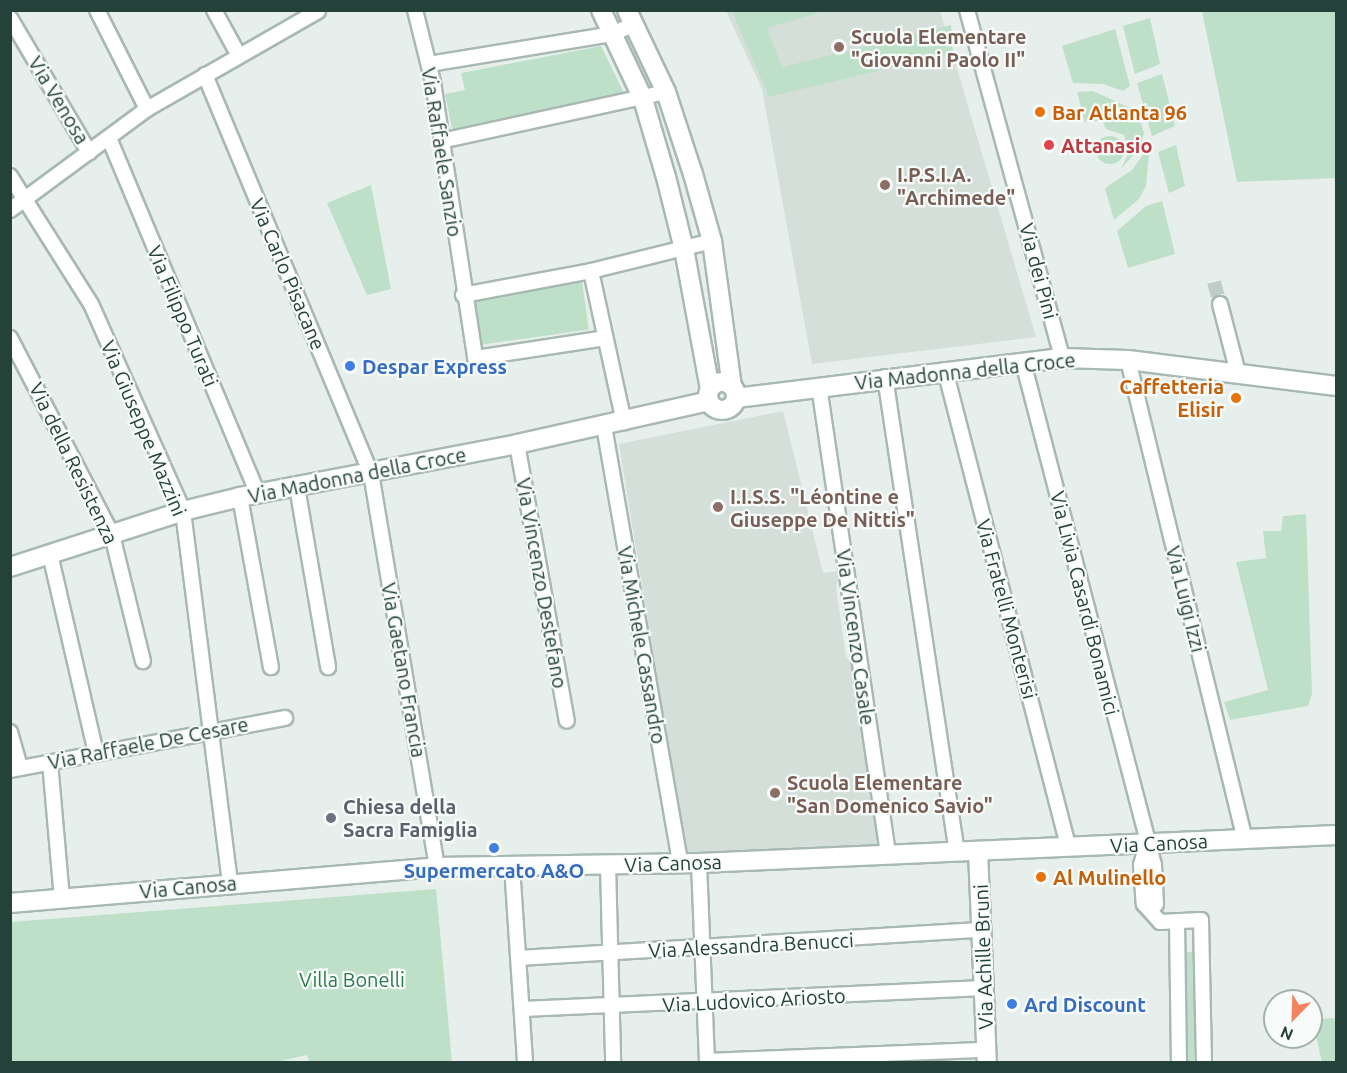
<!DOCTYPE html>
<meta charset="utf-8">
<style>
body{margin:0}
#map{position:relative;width:1347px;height:1073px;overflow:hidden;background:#e6efeb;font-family:Ubuntu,sans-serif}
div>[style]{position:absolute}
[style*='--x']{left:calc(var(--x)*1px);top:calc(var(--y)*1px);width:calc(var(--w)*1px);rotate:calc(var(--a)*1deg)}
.built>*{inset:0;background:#d4dfda}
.green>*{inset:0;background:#bfe0c8;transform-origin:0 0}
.round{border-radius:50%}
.street-tunnel>*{height:14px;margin-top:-7px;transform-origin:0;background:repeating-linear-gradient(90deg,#bfccc8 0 14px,transparent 0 21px)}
.roads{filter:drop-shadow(2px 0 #a8b8b2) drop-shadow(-2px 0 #a8b8b2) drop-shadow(0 2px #a8b8b2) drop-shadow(0 -2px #a8b8b2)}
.street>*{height:14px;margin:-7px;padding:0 7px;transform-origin:7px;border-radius:7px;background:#fff}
.secondary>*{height:18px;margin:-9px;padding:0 9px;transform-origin:9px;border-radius:9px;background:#fff}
.secondary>.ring{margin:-9px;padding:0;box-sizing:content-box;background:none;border:18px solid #fff;border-radius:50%}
.dots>*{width:16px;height:16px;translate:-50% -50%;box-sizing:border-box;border:3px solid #f7fbf9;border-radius:50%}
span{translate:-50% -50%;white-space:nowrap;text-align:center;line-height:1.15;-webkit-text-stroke:4.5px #f7fbf9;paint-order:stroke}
.education-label{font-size:20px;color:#785e54;font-weight:700}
.left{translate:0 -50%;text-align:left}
.street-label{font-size:20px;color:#24423a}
.food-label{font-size:20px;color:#c56008;font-weight:700}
.right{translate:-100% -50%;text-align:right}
.health-label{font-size:20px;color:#be3a42;font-weight:700}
.shop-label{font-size:20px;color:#366cbe;font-weight:700}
.worship-label{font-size:20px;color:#5b616d;font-weight:700}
.park-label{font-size:20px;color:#2d7a4b}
.frame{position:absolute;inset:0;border:12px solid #24423a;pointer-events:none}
.north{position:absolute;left:1263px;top:989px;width:60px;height:60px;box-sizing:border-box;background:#f7fbf9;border:2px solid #a3b1ad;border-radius:50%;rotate:203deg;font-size:16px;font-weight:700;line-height:24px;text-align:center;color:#24423a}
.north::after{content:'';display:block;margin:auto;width:21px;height:27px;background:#f4845f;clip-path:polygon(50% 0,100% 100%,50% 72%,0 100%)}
</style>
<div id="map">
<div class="built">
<div style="clip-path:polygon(726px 11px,940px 11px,1036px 337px,812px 364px,762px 89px)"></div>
<div style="clip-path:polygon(783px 411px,823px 573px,839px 571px,836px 587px,846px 657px,853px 664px,881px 845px,686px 856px,619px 444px)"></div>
</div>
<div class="green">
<div style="clip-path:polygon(732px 11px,825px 11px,767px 28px,782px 67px,951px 25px,953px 53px,769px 97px)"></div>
<div style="clip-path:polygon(1202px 11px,1336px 11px,1336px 178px,1237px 182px)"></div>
<div style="clip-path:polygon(1150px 18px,1160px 64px,1135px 74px,1123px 26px)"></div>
<div style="clip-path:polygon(1115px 29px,1130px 86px,1123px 91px,1103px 84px,1073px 83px,1062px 46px)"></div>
<div style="clip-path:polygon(601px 46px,626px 97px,453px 133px,445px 94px,465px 90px,461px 73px)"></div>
<div style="clip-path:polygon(1162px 74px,1175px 126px,1152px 136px,1137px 83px)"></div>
<div style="clip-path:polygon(1093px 91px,1137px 111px,1144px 133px,1140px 147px,1121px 169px,1129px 152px,1124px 135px,1106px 129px,1102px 120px,1085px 123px,1077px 92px)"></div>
<div class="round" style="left:1096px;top:136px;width:28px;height:28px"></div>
<div style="clip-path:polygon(1176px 145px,1185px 186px,1169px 193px,1158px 152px)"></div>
<div style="clip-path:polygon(1144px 153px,1149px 154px,1146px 186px,1139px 199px,1114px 220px,1105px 188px,1132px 170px)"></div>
<div style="clip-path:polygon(371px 185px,391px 289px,367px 295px,327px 203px)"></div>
<div style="clip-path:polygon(1162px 201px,1175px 254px,1128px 268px,1117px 231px,1146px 206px)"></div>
<div style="left:582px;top:281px;width:49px;height:109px;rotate:82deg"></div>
<div style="clip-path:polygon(1306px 514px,1312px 694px,1308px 706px,1230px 720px,1224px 702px,1268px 690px,1236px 562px,1266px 558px,1263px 531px,1281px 531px,1283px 516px)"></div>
<div style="clip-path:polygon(436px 889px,452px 1062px,309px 1062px,307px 1055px,276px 1062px,11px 1062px,11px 922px)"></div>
<div style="left:1183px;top:952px;width:11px;height:110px"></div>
<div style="clip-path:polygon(1336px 1018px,1336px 1062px,1322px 1062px,1312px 1019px)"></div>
</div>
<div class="street-tunnel">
<div style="--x:1214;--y:282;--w:23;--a:75"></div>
</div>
<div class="roads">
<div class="street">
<div style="--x:97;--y:10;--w:111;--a:63.2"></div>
<div style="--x:214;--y:10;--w:52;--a:61.5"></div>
<div style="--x:415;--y:10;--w:74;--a:76"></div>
<div style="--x:433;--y:82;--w:279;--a:81.3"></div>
<div style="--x:475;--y:358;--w:132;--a:-8.7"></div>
<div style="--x:967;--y:10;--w:361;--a:74.7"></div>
<div style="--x:10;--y:18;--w:156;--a:59.5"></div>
<div style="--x:429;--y:64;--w:185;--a:-9.3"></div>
<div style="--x:612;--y:34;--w:24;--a:-24"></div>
<div style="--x:205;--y:75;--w:431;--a:67.4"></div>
<div style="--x:371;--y:473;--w:399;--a:80.5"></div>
<div style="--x:109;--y:138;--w:386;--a:67.3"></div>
<div style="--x:441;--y:141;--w:230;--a:-12.3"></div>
<div style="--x:10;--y:176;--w:151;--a:57.7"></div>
<div style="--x:91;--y:304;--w:227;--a:66"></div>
<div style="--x:183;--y:511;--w:375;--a:82.8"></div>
<div style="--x:10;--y:210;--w:170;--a:-36.4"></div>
<div style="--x:147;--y:109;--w:197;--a:-29.8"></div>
<div style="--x:591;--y:271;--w:155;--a:77.7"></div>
<div style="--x:463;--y:295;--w:130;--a:-10.6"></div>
<div style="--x:591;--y:271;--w:125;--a:-13.9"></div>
<div style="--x:1220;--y:304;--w:71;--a:75.4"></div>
<div style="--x:10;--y:338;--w:222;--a:62.6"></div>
<div style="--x:112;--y:535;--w:130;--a:76.2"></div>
<div style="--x:1128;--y:360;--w:493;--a:76.3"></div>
<div style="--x:1023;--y:362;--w:520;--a:75.4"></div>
<div style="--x:1154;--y:865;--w:39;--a:87"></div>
<div style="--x:1156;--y:904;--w:7;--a:135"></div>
<div style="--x:945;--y:370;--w:494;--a:75.5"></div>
<div style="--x:885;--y:377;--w:479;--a:81.4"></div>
<div style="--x:819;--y:386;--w:472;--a:81.6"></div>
<div style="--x:604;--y:426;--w:444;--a:80.1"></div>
<div style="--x:517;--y:444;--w:281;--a:79.8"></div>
<div style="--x:297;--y:487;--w:183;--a:80.2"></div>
<div style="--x:240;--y:497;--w:173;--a:79.7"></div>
<div style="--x:50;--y:554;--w:204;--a:77"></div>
<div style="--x:10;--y:732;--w:37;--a:74"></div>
<div style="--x:50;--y:762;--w:137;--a:85"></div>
<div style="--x:10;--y:770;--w:280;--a:-10.7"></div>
<div style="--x:1147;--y:844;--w:22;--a:106"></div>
<div style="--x:1141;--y:865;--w:39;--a:86"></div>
<div style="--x:1144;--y:904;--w:24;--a:48"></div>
<div style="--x:1160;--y:922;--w:41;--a:-2.8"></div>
<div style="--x:1201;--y:920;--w:142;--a:88.8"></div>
<div style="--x:699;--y:863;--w:199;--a:87.7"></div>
<div style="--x:608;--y:865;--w:197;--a:88.5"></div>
<div style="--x:512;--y:866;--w:196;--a:86.2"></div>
<div style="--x:1177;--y:922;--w:140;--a:89.2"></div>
<div style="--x:519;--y:958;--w:465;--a:-3.5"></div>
<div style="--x:523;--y:1009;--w:461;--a:-2.6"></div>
<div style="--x:707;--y:1061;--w:279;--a:-2.3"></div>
</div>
<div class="secondary">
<div style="--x:601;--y:10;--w:98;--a:64.7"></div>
<div style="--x:643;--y:99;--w:81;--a:73.6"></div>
<div style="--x:666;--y:177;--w:74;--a:76"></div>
<div style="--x:684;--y:249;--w:142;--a:79.5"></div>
<div style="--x:627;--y:10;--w:91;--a:64.6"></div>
<div style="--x:666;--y:92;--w:86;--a:71.8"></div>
<div style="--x:693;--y:174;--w:70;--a:74.2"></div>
<div style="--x:712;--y:241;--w:147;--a:82.2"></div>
<div class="ring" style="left:708px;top:382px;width:10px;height:10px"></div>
<div style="--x:736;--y:398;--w:328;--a:-7"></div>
<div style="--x:1062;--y:358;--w:66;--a:1.7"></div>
<div style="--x:1128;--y:360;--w:210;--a:7.1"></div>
<div style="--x:10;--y:567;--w:182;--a:-17.9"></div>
<div style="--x:183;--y:511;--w:59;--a:-13.8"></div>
<div style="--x:240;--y:497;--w:282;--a:-10.8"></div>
<div style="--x:517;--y:444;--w:197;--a:-12.6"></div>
<div style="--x:978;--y:851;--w:211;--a:87.6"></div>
<div style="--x:10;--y:903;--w:429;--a:-4.8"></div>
<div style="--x:437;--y:867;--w:262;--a:-0.9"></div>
<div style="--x:699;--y:863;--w:638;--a:-2.52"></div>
</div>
</div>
<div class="dots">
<div style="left:839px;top:47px;background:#8d6e63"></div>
<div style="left:1040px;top:112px;background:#e8710a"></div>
<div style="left:1049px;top:145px;background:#e0444e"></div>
<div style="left:885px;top:185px;background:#8d6e63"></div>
<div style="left:350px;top:366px;background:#3f7fe0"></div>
<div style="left:1236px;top:398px;background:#e8710a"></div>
<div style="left:718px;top:507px;background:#8d6e63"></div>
<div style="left:775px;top:793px;background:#8d6e63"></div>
<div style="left:331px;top:818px;background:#6b7280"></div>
<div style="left:494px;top:848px;background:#3f7fe0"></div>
<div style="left:1041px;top:877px;background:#e8710a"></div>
<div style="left:1012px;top:1004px;background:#3f7fe0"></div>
</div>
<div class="education-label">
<span class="left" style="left:851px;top:48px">Scuola Elementare<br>"Giovanni Paolo II"</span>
<span class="left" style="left:897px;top:186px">I.P.S.I.A.<br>"Archimede"</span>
<span class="left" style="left:730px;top:508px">I.I.S.S. "Léontine e<br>Giuseppe De Nittis"</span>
<span class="left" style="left:787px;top:794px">Scuola Elementare<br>"San Domenico Savio"</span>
</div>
<div class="street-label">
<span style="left:59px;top:100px;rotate:59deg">Via Venosa</span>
<span style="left:442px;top:152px;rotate:81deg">Via Raffaele Sanzio</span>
<span style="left:1039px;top:271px;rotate:75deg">Via dei Pini</span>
<span style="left:288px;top:274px;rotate:67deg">Via Carlo Pisacane</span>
<span style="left:183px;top:316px;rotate:67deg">Via Filippo Turati</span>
<span style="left:965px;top:371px;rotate:-6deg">Via Madonna della Croce</span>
<span style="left:144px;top:428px;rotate:67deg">Via Giuseppe Mazzini</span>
<span style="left:74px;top:463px;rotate:64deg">Via della Resistenza</span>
<span style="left:357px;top:475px;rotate:-11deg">Via Madonna della Croce</span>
<span style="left:542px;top:583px;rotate:80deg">Via Vincenzo Destefano</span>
<span style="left:1186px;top:599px;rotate:76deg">Via Luigi Izzi</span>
<span style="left:1085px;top:603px;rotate:76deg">Via Livia Casardi Bonamici</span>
<span style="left:1007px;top:609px;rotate:75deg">Via Fratelli Monterisi</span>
<span style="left:856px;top:637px;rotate:82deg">Via Vincenzo Casale</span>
<span style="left:642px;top:645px;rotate:80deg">Via Michele Cassandro</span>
<span style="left:404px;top:670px;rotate:80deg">Via Gaetano Francia</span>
<span style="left:148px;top:743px;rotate:-11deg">Via Raffaele De Cesare</span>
<span style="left:1159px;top:843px;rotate:-3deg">Via Canosa</span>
<span style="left:673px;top:863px;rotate:-2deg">Via Canosa</span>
<span style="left:188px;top:887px;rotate:-5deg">Via Canosa</span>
<span style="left:751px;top:945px;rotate:-3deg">Via Alessandra Benucci</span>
<span style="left:983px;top:957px;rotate:-92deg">Via Achille Bruni</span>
<span style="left:754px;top:1000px;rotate:-3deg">Via Ludovico Ariosto</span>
</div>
<div class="food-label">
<span class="left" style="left:1052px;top:112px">Bar Atlanta 96</span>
<span class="right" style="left:1224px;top:398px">Caffetteria<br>Elisir</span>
<span class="left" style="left:1053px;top:877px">Al Mulinello</span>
</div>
<div class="health-label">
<span class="left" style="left:1061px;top:145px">Attanasio</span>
</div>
<div class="shop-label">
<span class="left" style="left:362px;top:366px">Despar Express</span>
<span style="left:494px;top:870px">Supermercato A&amp;O</span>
<span class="left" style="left:1024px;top:1004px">Ard Discount</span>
</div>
<div class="worship-label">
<span class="left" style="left:343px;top:818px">Chiesa della<br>Sacra Famiglia</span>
</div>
<div class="park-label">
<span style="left:352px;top:979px">Villa Bonelli</span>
</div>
<div class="frame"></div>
<div class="north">N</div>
</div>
